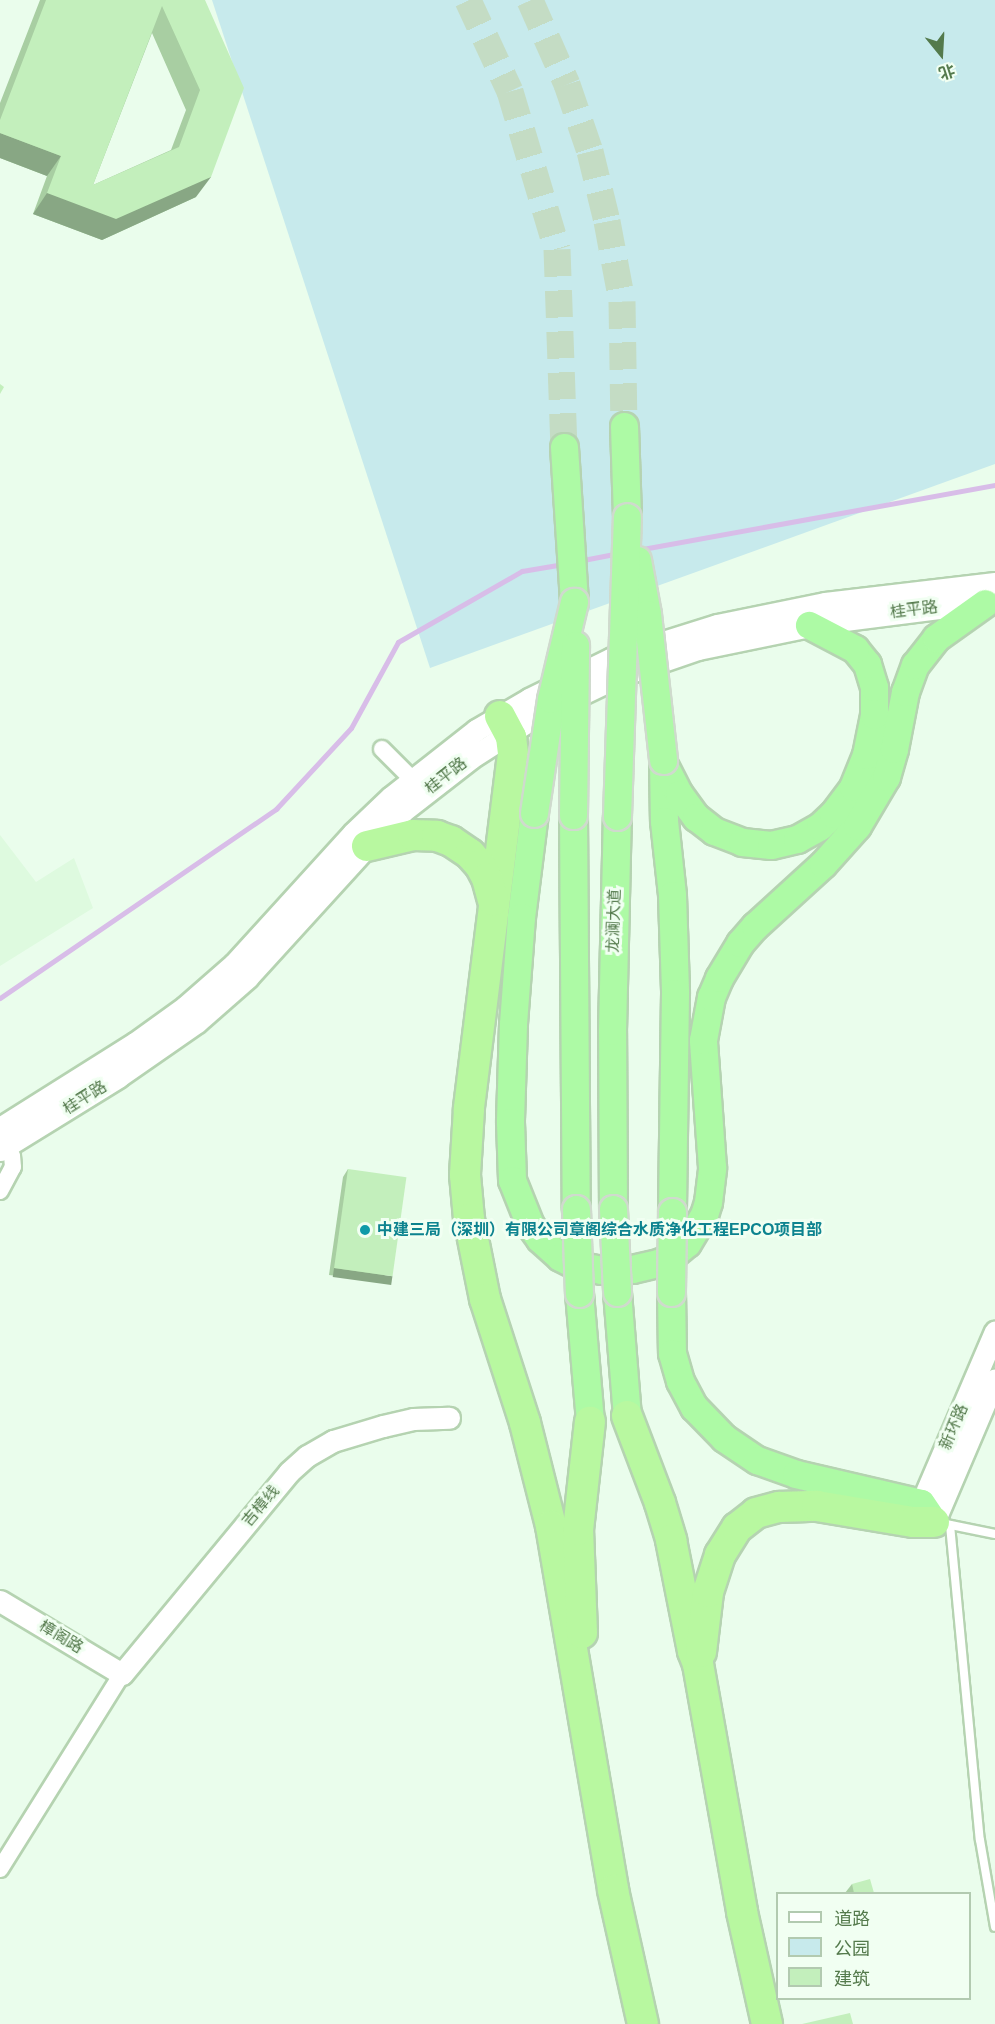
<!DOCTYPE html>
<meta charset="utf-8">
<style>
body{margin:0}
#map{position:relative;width:995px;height:2024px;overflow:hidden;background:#eafdec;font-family:Arial,"Noto Sans SC",sans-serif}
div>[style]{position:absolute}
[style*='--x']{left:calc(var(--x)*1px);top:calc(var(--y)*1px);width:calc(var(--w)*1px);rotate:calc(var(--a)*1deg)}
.residential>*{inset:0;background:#defadf}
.green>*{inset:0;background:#c7eaec}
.stream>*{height:5px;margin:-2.5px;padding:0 2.5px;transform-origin:2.5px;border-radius:2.5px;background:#d8bde8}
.trunk-tunnel>*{height:27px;margin-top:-13.5px;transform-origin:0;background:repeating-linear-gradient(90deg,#c4dcc4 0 27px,transparent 0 41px)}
.roads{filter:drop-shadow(2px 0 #b5d3b1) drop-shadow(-2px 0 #b5d3b1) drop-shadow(0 2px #b5d3b1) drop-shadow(0 -2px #b5d3b1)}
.service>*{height:8px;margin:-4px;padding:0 4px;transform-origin:4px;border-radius:4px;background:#fff}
.minor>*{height:16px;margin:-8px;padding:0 8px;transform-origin:8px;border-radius:8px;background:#fff}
.tertiary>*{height:21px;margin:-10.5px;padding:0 10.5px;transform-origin:10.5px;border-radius:10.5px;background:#fff}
.trunk>*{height:27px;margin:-13.5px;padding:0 13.5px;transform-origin:13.5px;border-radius:13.5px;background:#adfaa5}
.motorway>*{height:30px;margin:-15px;padding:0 15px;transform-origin:15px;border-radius:15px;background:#b8f8a0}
.bridges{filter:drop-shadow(2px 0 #cfdacd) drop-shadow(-2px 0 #cfdacd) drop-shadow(0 2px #cfdacd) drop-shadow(0 -2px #cfdacd)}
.trunk-bridge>*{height:27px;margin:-13.5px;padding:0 13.5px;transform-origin:13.5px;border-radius:13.5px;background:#adfaa5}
.wall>*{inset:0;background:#a8cea2}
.shaded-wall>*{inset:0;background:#88a784;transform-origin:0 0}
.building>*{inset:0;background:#c3efbc;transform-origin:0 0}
.dots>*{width:16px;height:16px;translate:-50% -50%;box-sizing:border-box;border:3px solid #f1fff2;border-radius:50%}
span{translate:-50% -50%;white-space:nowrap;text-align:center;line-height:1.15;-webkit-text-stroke:6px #f1fff2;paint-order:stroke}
.street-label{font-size:16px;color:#547a4c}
.culture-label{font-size:16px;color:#0d838f;font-weight:700}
.left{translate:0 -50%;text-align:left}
.legend{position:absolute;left:776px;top:1892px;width:195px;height:108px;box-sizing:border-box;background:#f1fff2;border:2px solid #b2cab0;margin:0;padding:8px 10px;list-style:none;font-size:18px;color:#547a4c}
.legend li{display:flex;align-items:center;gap:12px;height:30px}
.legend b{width:30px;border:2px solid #b2cab0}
.north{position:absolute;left:911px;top:24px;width:60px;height:60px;-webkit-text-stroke:4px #f1fff2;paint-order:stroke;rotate:162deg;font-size:16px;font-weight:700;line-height:24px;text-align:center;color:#547a4c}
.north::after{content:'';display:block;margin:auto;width:21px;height:27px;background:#547a4c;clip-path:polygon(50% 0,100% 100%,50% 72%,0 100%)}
</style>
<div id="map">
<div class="residential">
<div style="clip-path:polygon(0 835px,36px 882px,74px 858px,93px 908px,0 966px)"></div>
</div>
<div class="green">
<div style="clip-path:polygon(212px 0,995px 0,995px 464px,430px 668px)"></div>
</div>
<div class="stream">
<div style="--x:637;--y:550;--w:364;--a:-10.3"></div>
<div style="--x:578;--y:561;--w:42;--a:-11"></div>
<div style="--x:0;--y:998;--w:335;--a:-34.4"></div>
<div style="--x:276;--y:809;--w:110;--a:-47.2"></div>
<div style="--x:351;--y:728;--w:98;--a:-61.3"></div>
<div style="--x:398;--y:642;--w:143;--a:-29.8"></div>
<div style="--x:522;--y:571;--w:42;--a:-9.7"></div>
</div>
<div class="trunk-tunnel">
<div style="--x:468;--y:0;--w:100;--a:65.2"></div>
<div style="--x:510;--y:91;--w:165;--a:73.4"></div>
<div style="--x:557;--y:249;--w:198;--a:88"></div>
<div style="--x:530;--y:0;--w:92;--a:66.2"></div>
<div style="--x:567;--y:84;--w:71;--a:71.1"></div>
<div style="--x:590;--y:151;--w:72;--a:76.3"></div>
<div style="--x:607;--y:221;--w:81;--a:79.4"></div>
<div style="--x:622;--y:301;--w:125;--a:89.1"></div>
</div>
<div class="roads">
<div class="service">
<div style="--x:946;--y:1524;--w:50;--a:11.5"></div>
<div style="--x:950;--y:1525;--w:316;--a:84.6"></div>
<div style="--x:980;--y:1840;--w:88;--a:80.2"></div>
</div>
<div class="minor">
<div style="--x:382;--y:749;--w:42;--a:45"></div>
<div style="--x:0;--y:1191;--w:27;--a:-62"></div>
<div style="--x:13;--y:1167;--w:11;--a:-95"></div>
<div style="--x:12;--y:1156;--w:11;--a:-117"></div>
<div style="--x:0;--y:1869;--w:230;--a:-58"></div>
</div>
<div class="tertiary">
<div style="--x:0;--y:1128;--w:160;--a:-32.2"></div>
<div style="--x:135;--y:1043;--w:62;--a:-35.8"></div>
<div style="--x:185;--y:1007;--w:65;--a:-41.3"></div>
<div style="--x:234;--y:964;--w:177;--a:-47.7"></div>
<div style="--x:353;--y:833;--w:52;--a:-43.5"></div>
<div style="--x:391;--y:797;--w:108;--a:-38.2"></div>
<div style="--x:476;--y:730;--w:61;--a:-30.3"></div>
<div style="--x:529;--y:699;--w:93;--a:-26.3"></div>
<div style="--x:612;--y:658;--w:110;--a:-17.4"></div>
<div style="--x:717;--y:625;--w:110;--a:-11.5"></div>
<div style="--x:825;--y:603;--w:171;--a:-6.7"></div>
<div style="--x:0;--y:1150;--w:139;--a:-31.7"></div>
<div style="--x:118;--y:1077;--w:96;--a:-34.8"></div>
<div style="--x:197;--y:1022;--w:67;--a:-41.3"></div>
<div style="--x:247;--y:978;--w:178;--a:-47.7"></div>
<div style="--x:367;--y:846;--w:50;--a:-44.2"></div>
<div style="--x:403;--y:811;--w:86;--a:-37.9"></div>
<div style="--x:471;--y:758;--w:80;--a:-32.7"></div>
<div style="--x:538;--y:715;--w:90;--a:-25.7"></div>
<div style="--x:619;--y:676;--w:83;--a:-18.9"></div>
<div style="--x:698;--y:649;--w:134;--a:-11.6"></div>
<div style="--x:829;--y:622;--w:160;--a:-7.2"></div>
<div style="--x:915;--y:1518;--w:203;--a:-66.8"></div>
<div style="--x:934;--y:1522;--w:155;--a:-66.9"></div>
<div style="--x:0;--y:1601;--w:142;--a:30.9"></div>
<div style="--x:122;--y:1674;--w:262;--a:-50.4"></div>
<div style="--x:289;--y:1472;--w:24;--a:-42"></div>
<div style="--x:307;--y:1456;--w:30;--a:-30"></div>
<div style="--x:333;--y:1441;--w:52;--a:-16.7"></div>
<div style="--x:383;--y:1426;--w:31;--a:-13"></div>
<div style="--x:413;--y:1419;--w:36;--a:-2"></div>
</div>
<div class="trunk">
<div style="--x:624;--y:426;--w:91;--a:88.1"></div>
<div style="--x:564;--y:447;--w:155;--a:86.3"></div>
<div style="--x:663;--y:760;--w:61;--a:89.1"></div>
<div style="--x:664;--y:821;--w:74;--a:83.8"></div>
<div style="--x:672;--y:895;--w:98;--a:88.2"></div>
<div style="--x:675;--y:993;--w:219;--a:90.8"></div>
<div style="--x:665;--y:767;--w:30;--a:63"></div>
<div style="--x:679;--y:794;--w:29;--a:54"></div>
<div style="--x:696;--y:817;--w:23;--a:38"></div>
<div style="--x:714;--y:831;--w:30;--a:21"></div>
<div style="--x:742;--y:842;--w:29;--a:6"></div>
<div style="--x:771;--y:845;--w:27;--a:-13"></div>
<div style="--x:797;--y:839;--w:26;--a:-29"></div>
<div style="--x:820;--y:826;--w:18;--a:-43"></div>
<div style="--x:833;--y:814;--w:34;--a:-53"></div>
<div style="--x:853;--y:787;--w:35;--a:-68"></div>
<div style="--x:866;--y:755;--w:41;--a:-78.7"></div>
<div style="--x:874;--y:715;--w:28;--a:-90"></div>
<div style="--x:874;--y:687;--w:24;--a:-107"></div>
<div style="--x:867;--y:664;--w:19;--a:-129"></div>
<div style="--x:855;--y:649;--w:52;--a:-152.4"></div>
<div style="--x:534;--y:813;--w:105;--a:97.1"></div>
<div style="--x:521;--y:917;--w:107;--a:94.3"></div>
<div style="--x:513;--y:1024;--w:98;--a:91.8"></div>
<div style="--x:510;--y:1122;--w:58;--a:88"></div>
<div style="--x:512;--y:1180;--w:48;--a:68.2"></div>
<div style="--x:530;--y:1225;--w:17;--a:54"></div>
<div style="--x:540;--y:1239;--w:27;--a:42"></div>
<div style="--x:560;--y:1257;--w:18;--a:27"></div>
<div style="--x:576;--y:1265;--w:25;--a:11"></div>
<div style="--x:601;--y:1270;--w:31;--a:-2"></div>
<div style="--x:632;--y:1269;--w:27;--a:-13"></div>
<div style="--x:658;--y:1263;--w:12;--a:-24"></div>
<div style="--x:669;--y:1258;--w:23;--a:-40"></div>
<div style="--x:687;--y:1243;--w:33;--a:-59"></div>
<div style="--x:704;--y:1215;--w:14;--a:-73"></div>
<div style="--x:708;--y:1202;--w:35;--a:-83"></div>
<div style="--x:712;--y:1167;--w:127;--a:-94.1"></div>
<div style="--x:703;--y:1040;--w:44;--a:-79.5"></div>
<div style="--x:711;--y:997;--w:21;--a:-67"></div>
<div style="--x:719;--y:978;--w:41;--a:-59"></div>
<div style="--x:740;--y:943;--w:23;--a:-49"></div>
<div style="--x:755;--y:926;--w:92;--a:-42.4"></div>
<div style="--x:823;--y:864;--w:51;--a:-48.2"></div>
<div style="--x:857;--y:826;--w:57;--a:-59.4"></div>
<div style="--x:886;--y:777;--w:29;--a:-74"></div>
<div style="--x:894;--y:749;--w:58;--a:-79.1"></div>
<div style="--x:905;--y:692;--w:29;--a:-70"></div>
<div style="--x:915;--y:665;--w:34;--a:-52"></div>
<div style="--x:936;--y:638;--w:60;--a:-35.5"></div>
<div style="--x:573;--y:815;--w:394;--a:89.6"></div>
<div style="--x:613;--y:1209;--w:178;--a:-90.3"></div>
<div style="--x:612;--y:1031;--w:215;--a:-88.7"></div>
<div style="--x:617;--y:1292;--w:124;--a:85.4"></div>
<div style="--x:671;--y:1292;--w:61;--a:89.1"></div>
<div style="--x:672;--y:1353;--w:29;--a:74"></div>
<div style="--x:680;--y:1381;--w:30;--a:62"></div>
<div style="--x:694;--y:1407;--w:43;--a:45.9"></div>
<div style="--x:724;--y:1438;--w:40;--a:34"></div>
<div style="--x:757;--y:1460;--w:41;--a:19.7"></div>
<div style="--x:796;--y:1474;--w:128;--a:13.1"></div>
<div style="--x:921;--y:1503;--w:23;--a:56"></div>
<div style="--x:579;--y:1293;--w:129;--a:85.1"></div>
</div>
<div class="motorway">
<div style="--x:500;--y:716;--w:24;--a:62"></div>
<div style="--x:511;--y:737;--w:17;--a:83"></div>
<div style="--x:513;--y:754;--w:358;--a:97.1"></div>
<div style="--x:469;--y:1109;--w:66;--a:93.5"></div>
<div style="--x:465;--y:1175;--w:44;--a:84.8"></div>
<div style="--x:469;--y:1219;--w:82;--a:78.7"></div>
<div style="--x:485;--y:1299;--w:130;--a:72.1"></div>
<div style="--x:525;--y:1423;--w:106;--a:75.8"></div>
<div style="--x:551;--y:1526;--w:369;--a:80.3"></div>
<div style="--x:613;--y:1890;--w:137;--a:77.4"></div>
<div style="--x:367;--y:846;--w:47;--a:-13.4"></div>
<div style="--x:413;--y:835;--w:24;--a:2"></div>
<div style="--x:437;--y:836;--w:15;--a:20"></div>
<div style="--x:451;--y:841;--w:23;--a:34"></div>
<div style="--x:470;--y:854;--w:15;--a:48"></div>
<div style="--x:480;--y:865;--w:15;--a:62"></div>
<div style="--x:487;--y:878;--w:23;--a:75"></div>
<div style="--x:627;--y:1416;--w:93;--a:69.2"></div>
<div style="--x:660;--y:1503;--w:39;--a:73"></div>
<div style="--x:671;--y:1540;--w:113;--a:78.8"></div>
<div style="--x:693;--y:1651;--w:14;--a:69"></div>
<div style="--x:698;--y:1664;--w:252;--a:79.9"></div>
<div style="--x:742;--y:1912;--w:115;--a:77.4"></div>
<div style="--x:582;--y:1633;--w:103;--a:-92.2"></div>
<div style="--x:578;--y:1530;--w:109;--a:-83.7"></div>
<div style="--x:701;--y:1652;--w:60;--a:-83.3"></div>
<div style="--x:708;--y:1592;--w:39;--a:-72"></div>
<div style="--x:720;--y:1555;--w:32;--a:-58"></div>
<div style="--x:737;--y:1528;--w:24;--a:-38"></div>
<div style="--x:756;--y:1513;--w:24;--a:-15"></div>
<div style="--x:779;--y:1507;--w:38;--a:-2"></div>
<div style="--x:817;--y:1506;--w:97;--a:9.5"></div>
<div style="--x:913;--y:1522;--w:21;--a:0"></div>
</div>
</div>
<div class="bridges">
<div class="trunk-bridge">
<div style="--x:637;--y:560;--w:55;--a:79.5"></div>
<div style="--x:647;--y:614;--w:147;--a:83.7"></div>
<div style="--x:534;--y:813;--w:115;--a:-81.5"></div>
<div style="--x:551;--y:699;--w:100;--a:-76.7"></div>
<div style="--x:573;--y:815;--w:170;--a:-89.3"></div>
<div style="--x:617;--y:816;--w:299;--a:-88.1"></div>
<div style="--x:576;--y:1209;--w:84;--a:88"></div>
<div style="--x:613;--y:1209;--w:83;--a:87.2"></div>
<div style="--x:671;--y:1292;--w:80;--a:-89.3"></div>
</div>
</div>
<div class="wall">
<div style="clip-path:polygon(evenodd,40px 0,205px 0,196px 197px,102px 240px,33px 214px,47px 176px,0 158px,0 103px,40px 0,152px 33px,186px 110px,171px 150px,93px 185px,152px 33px)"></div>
<div style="clip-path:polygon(348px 1169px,387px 1283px,329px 1275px,343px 1177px)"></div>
<div style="clip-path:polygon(852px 1884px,874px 1893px,845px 1893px)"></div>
</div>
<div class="shaded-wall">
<div style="clip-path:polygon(0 133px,61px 156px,47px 176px,0 158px)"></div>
<div style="clip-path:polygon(211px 177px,196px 197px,102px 240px,33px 214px,47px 193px)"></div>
<div style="left:334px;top:1268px;width:59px;height:9px;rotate:8deg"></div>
</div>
<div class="building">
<div style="clip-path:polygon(evenodd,46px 0,205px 0,244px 88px,211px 177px,116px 219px,47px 193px,61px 156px,0 133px,0 120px,46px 0,162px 6px,200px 90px,179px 147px,93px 185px,162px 6px)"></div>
<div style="clip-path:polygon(0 384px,4px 387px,0 394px)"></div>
<div style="left:348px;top:1169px;width:59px;height:100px;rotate:8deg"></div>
<div style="clip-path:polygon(870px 1879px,874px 1893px,854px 1893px,852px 1884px)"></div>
<div style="clip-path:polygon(850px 2013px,853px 2024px,802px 2024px)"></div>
</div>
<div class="dots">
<div style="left:365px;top:1230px;background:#0f9aa8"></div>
</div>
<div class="street-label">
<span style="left:914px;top:610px;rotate:-7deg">桂平路</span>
<span style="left:446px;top:776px;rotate:-38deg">桂平路</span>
<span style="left:614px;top:921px;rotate:-88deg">龙澜大道</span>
<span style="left:85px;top:1098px;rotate:-32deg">桂平路</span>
<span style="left:954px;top:1427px;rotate:-67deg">新环路</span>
<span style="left:261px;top:1506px;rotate:-50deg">吉樟线</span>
<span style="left:61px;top:1637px;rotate:31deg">樟阁路</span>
</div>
<div class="culture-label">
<span class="left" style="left:377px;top:1230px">中建三局（深圳）有限公司章阁综合水质净化工程EPCO项目部</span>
</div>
<ul class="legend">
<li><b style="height:8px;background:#fff"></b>道路</li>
<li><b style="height:16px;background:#c7eaec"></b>公园</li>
<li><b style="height:16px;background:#c3efbc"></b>建筑</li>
</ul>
<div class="north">北</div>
</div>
